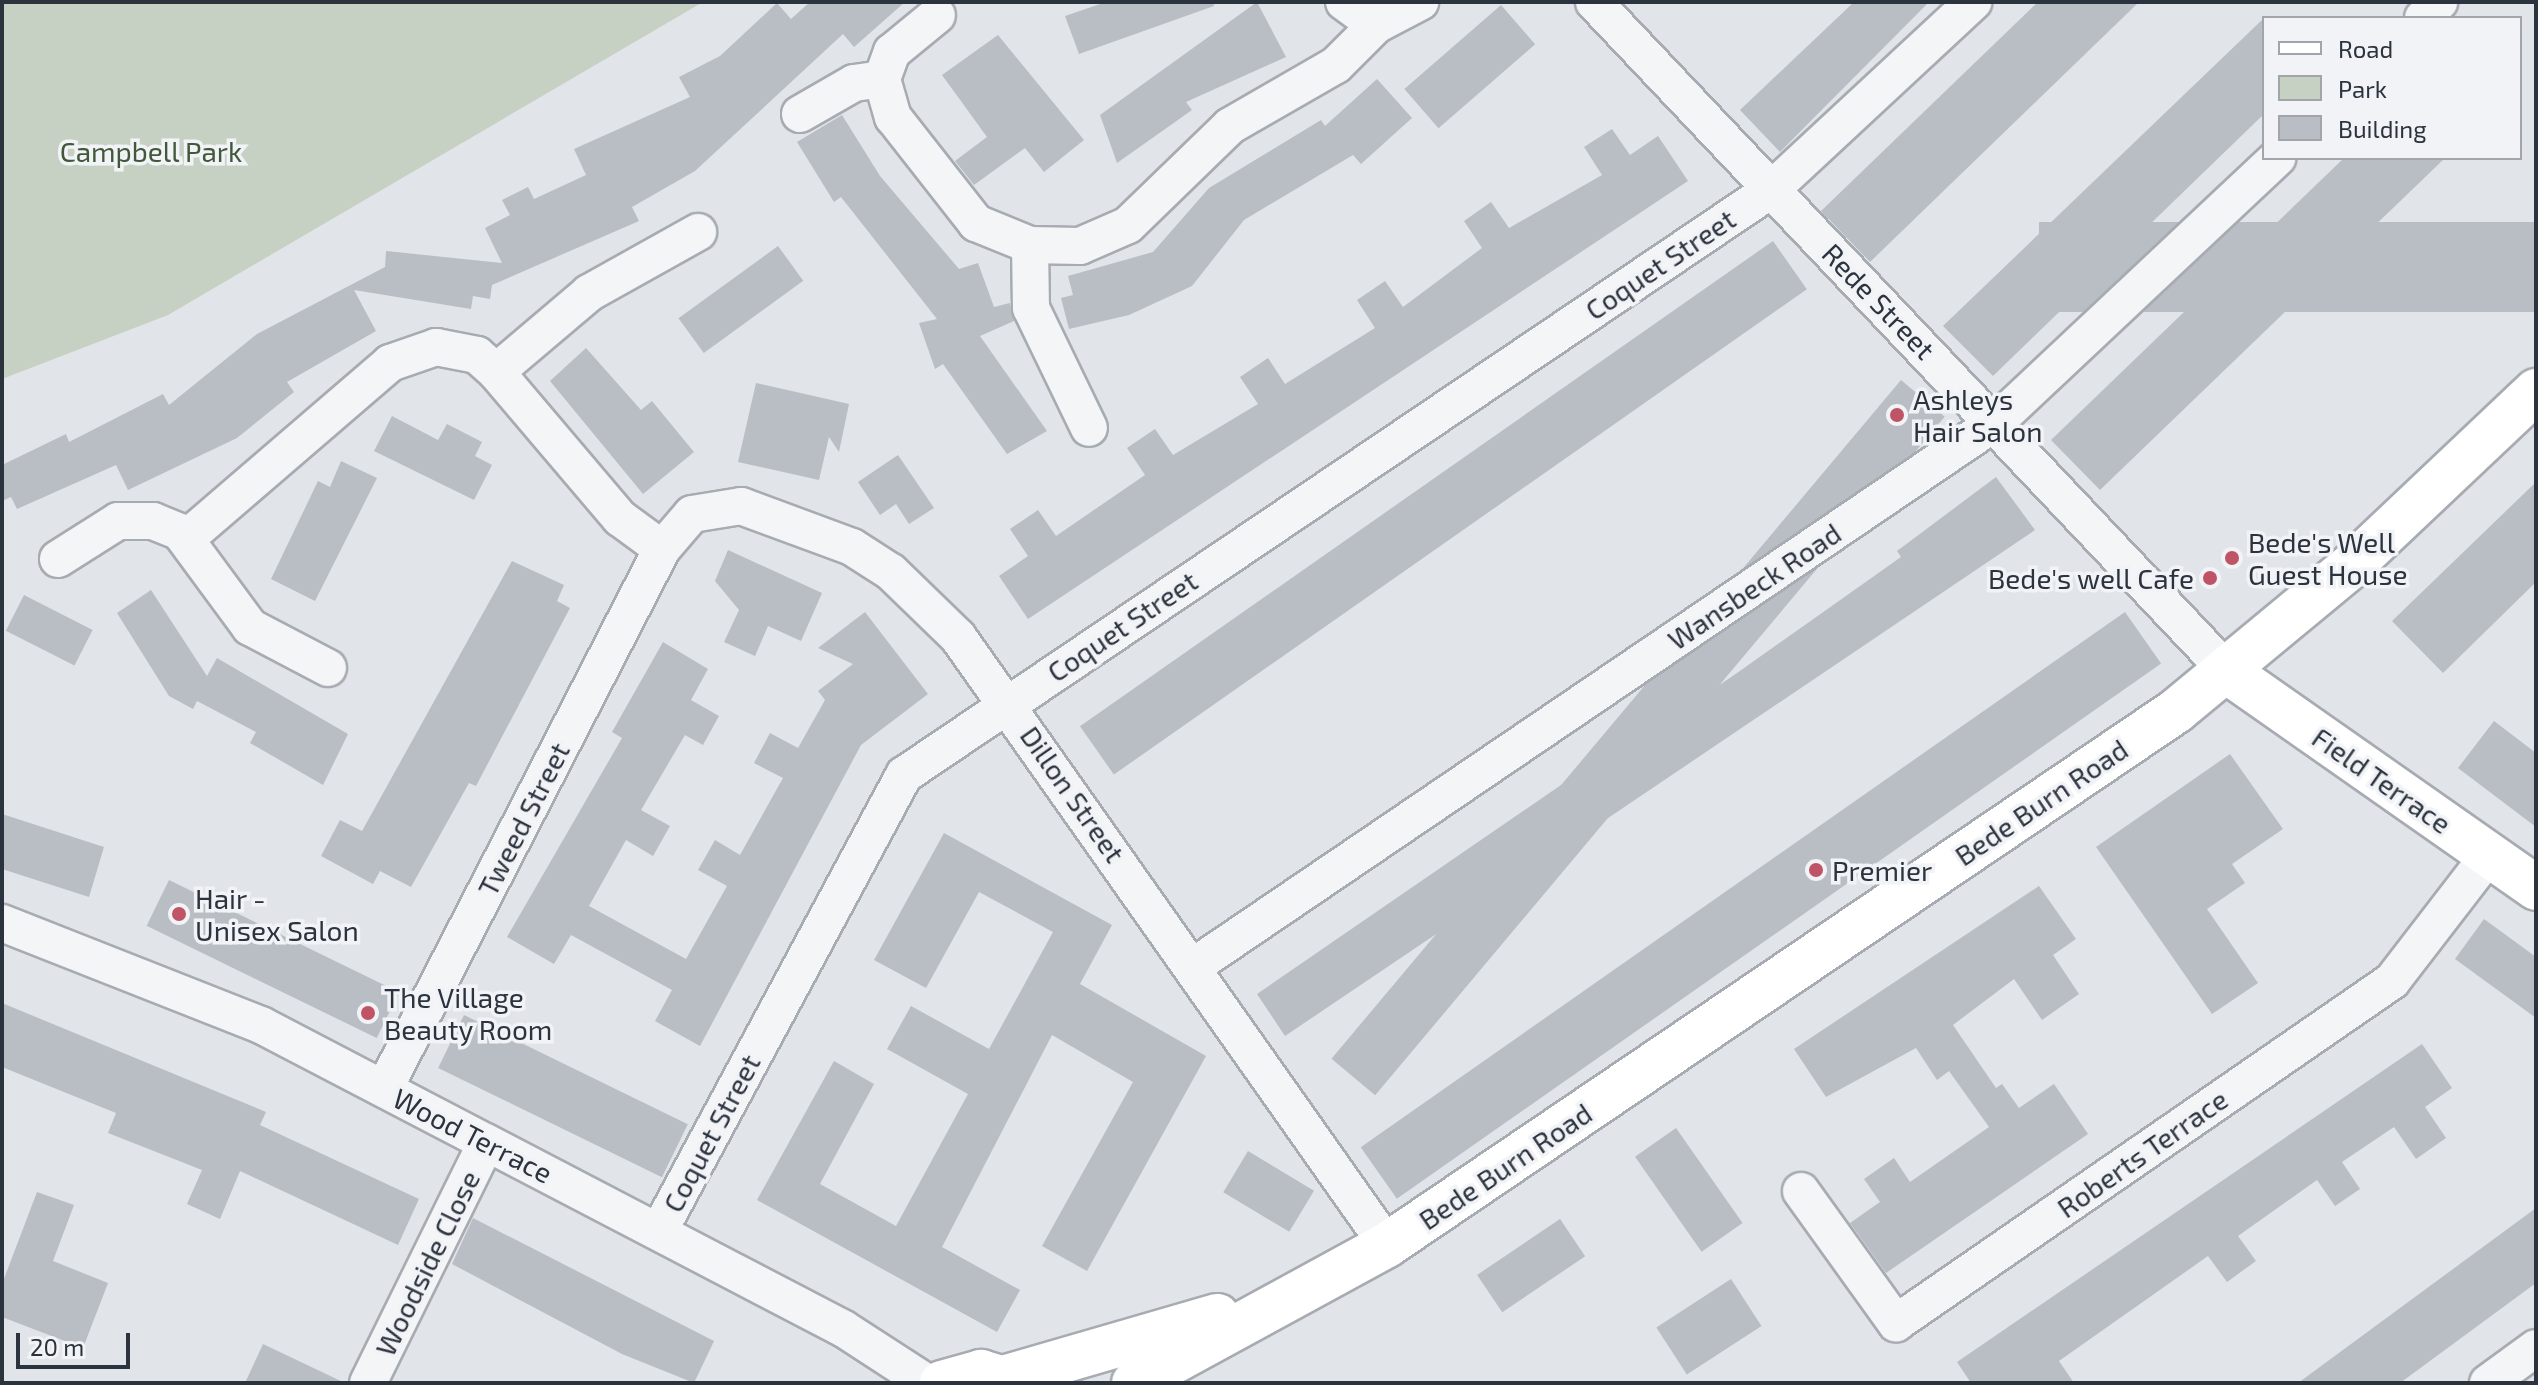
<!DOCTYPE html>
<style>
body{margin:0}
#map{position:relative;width:2538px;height:1385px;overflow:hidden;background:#e1e4e8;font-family:"Exo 2",sans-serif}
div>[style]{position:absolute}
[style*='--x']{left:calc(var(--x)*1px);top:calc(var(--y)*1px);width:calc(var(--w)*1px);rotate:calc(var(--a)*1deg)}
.green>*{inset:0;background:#c7d1c3}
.building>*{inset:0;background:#b9bec5;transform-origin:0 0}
.roads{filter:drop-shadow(2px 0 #a7abb2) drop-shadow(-2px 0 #a7abb2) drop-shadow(0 2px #a7abb2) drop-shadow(0 -2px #a7abb2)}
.street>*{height:36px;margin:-18px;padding:0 18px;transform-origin:18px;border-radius:18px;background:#f4f5f7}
.secondary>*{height:44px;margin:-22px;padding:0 22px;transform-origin:22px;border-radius:22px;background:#fff}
.dots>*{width:22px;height:22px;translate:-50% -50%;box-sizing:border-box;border:4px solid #f1f3f6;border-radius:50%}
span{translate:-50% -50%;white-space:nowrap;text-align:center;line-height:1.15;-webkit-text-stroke:7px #f1f3f6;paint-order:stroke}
.park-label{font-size:28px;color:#41583a}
.street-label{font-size:28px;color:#2b333e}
.poi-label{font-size:28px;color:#2b333e}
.left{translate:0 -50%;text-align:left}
.right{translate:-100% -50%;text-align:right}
.frame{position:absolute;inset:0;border:4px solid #2b333e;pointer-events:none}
.legend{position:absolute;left:2262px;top:16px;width:260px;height:144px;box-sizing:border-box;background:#f1f3f6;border:2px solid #a2a6ac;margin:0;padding:10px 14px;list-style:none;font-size:24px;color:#2b333e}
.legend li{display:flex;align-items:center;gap:16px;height:40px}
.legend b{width:40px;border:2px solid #a2a6ac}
.scale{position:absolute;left:16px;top:1333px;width:114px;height:36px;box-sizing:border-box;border:4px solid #2b333e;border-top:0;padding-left:10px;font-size:24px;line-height:28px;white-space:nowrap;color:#2b333e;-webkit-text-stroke:6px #f1f3f6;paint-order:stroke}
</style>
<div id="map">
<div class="green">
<div style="clip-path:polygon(2px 2px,703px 2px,168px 315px,2px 379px)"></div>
</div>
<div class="building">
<div style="clip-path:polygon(810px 2px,905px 2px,854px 47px,843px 34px,695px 171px,632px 207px,639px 221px,492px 285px,490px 299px,473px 296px,471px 309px,354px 290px,376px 331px,287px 382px,294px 392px,237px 438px,128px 490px,116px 465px,17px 509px,11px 497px,2px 501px,2px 465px,66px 434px,69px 442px,163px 394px,169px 405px,257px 334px,385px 267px,386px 251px,502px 263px,485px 228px,510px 215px,502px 200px,528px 187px,534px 199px,586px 175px,574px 149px,690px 97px,679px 77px,720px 56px,777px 3px,791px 19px)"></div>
<div style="clip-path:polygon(1106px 2px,1213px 2px,1214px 6px,1079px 54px,1065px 16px)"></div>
<div style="clip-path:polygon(1257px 2px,1286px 57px,1186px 102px,1192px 110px,1117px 163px,1100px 115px)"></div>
<div style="clip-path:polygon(1854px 2px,1929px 2px,1780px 152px,1740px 110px)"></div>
<div style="clip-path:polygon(2038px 2px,2139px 2px,1870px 262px,1821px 211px)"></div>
<div style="left:1501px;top:5px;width:52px;height:128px;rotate:49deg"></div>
<div style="clip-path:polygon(2264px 18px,2264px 114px,1993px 376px,1943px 326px)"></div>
<div style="clip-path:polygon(998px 35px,1084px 140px,1044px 172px,1025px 148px,974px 185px,955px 161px,987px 137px,942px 75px)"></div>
<div style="clip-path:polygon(1377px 79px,1412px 118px,1361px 164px,1353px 155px,1244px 220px,1192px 286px,1129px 315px,1069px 329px,1061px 298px,1073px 295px,1068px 276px,1153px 252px,1209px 188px,1321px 120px,1325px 126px)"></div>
<div style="clip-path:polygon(842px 115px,880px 176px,959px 269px,978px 263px,994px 307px,1010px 303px,1014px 321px,980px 336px,1047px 431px,1007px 454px,943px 364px,935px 369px,919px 323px,937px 319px,841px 197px,834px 202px,797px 142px)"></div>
<div style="clip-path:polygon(1612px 129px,1630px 155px,1658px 136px,1688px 181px,1028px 619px,999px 576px,1028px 556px,1010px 529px,1038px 510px,1056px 536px,1145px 475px,1127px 448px,1155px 429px,1173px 455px,1258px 404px,1240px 377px,1268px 358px,1285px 384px,1375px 328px,1357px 300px,1385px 281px,1403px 307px,1482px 248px,1464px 221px,1491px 202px,1509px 228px,1602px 175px,1584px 147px)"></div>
<div style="clip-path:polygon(2344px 158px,2445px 158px,2100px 490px,2051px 440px)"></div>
<div style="left:2536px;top:222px;width:90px;height:497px;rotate:90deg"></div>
<div style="left:1773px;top:241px;width:59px;height:846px;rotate:55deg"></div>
<div style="left:778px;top:246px;width:43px;height:123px;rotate:54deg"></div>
<div style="clip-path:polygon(586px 348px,641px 410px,652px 401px,694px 452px,643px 494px,550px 381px)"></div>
<div style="left:1901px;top:380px;width:57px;height:886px;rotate:40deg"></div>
<div style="clip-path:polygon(756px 383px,849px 404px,839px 452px,829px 437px,819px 480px,738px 462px)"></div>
<div style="clip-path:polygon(392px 416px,438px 440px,447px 424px,482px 442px,475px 456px,492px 465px,474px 500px,374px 451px)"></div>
<div style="clip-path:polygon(898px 455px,934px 508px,909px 524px,896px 504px,880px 515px,858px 482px)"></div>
<div style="clip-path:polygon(341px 461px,377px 478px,315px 601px,271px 579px,318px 481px,330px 487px)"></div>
<div style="clip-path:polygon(1996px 477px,2035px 530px,1285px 1036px,1257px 994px,1638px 732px,1642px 738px,1737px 673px,1901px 557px,1897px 551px)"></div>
<div style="clip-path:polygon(2536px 482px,2536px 582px,2443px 673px,2392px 621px)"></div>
<div style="clip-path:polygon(728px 550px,822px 593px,801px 641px,768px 626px,755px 656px,724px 642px,739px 610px,715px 581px)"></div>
<div style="clip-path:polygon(512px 561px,564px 585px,557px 601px,570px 608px,476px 786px,469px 783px,411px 887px,380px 871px,373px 884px,321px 856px,340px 820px,362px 831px)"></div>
<div style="clip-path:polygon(151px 590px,207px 676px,217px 658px,348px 734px,323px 785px,250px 743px,256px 732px,197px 701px,193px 709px,169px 696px,117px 613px)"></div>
<div style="left:24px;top:595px;width:77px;height:40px;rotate:27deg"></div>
<div style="clip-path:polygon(865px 612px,928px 694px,861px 745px,700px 1046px,655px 1021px,672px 990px,571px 935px,554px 964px,507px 937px,622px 738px,612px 732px,663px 642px,708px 669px,691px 700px,719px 716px,703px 745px,685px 735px,641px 810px,670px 826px,653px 856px,626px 840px,589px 906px,686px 959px,727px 886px,698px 870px,715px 840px,740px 855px,783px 778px,754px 763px,770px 733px,798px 748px,825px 700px,818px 691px,853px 664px,818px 648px)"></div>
<div style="left:2125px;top:612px;width:63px;height:933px;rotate:55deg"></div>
<div style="clip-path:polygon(2494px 721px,2536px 753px,2536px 827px,2458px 768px)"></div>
<div style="clip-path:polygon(2230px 754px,2283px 829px,2232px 864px,2245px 883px,2207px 909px,2258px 983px,2212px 1014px,2096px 847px)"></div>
<div style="clip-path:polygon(2px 814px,104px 847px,89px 897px,2px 869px)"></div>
<div style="clip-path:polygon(944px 833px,1112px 925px,1080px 984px,1206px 1056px,1087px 1271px,1042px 1246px,1133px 1082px,1052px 1035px,942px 1247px,1020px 1290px,997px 1332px,757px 1200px,834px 1061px,874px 1084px,820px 1184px,896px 1226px,968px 1094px,887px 1049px,911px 1006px,989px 1049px,1053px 932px,979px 892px,926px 988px,874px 960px)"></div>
<div style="left:169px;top:880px;width:256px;height:51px;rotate:26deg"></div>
<div style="clip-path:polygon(2039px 886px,2076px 939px,2053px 955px,2079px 994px,2042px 1020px,2014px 979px,1953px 1025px,1996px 1088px,2002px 1084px,2019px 1108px,2054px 1084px,2088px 1134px,1886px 1273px,1850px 1223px,1880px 1202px,1864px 1179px,1894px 1158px,1910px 1182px,1989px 1127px,1949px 1071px,1937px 1080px,1916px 1048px,1826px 1097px,1794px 1049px)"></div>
<div style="clip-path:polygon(2484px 919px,2536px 957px,2536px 1018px,2455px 959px)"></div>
<div style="clip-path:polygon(2px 1003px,266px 1112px,260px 1125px,419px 1199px,398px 1245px,240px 1171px,220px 1219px,187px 1204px,202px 1170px,108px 1133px,116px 1113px,2px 1067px)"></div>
<div style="left:464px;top:1015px;width:249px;height:59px;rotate:26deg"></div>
<div style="clip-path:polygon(2422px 1044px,2452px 1088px,2425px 1107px,2446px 1138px,2416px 1159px,2394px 1127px,2342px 1162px,2360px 1189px,2335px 1206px,2317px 1180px,2238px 1236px,2256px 1261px,2227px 1282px,2208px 1256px,2059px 1361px,2074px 1383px,1971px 1383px,1957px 1362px)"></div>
<div style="left:1676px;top:1128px;width:116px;height:50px;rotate:55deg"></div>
<div style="left:1248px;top:1151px;width:77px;height:48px;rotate:31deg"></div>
<div style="clip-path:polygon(37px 1192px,74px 1205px,53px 1261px,108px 1283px,83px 1348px,2px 1317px,2px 1284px)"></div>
<div style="clip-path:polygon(2536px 1208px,2536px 1283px,2400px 1383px,2298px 1383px)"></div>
<div style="clip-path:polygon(473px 1218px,714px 1341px,694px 1383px,622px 1354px,452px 1264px)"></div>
<div style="left:1560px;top:1219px;width:45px;height:100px;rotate:56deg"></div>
<div style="left:1731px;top:1279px;width:56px;height:89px;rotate:57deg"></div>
<div style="clip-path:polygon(263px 1344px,345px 1383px,245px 1383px)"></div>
</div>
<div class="roads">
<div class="street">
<div style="--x:1344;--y:2;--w:39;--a:36"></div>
<div style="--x:1376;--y:25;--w:50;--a:-27.6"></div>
<div style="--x:1594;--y:2;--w:922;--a:46.58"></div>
<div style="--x:2423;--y:18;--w:23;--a:-45"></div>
<div style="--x:882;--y:79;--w:40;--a:74"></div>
<div style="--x:893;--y:117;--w:135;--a:51.9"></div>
<div style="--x:976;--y:223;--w:58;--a:22.2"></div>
<div style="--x:1030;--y:245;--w:50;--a:1.1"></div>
<div style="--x:1080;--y:246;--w:52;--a:-23.6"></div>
<div style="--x:1128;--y:225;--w:142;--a:-44.1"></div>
<div style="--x:1230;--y:126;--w:122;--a:-29.9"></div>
<div style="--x:1336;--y:65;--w:57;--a:-45"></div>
<div style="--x:800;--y:114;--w:62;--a:-29.9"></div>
<div style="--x:854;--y:83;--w:28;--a:-8"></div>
<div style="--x:882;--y:79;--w:29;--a:-70"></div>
<div style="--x:892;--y:52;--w:58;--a:-39.4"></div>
<div style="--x:1030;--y:245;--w:63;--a:89.1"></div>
<div style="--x:1031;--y:308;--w:133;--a:64.2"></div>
<div style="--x:496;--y:372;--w:122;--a:-40.3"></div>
<div style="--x:589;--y:293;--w:125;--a:-29.2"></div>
<div style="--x:188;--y:537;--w:267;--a:-40.7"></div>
<div style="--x:390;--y:363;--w:49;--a:-19.2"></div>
<div style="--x:436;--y:347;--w:42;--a:11"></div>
<div style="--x:477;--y:355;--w:25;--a:42"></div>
<div style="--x:496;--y:372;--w:192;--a:49.7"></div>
<div style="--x:620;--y:518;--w:52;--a:36.4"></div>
<div style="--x:58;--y:559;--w:71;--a:-32.3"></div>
<div style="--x:118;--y:521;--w:35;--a:0"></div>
<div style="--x:153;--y:521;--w:29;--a:22"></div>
<div style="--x:180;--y:532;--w:118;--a:53.6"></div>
<div style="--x:250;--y:627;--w:88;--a:27.7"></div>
<div style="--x:2;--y:923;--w:278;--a:21.5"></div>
<div style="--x:261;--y:1025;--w:657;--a:27.54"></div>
<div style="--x:844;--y:1329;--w:99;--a:33"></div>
<div style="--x:1194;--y:966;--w:969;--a:-34.15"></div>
<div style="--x:1996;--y:422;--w:386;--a:-43.2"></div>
<div style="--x:384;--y:1089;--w:607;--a:-62.76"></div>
<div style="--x:662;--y:549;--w:46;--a:-49.4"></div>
<div style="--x:692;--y:514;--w:50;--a:-9.3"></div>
<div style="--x:741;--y:506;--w:118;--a:20.3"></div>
<div style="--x:852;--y:547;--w:46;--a:32.7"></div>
<div style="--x:891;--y:572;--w:93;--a:44.1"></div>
<div style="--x:958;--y:637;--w:744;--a:54.79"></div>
<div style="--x:1801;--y:1191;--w:163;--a:54.3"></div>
<div style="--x:1896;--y:1323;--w:602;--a:-34.59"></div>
<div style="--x:2392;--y:981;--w:159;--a:-52.4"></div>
<div style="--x:659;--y:1231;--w:518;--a:-61.75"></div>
<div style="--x:904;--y:775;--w:1047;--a:-34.02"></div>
<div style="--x:1772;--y:189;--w:275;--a:-42.9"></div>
<div style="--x:368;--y:1383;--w:267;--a:-63.8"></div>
<div style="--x:2488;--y:1383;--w:59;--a:-36.1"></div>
</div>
<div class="secondary">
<div style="--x:2228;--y:672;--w:376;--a:35"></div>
<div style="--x:1007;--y:1377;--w:219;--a:-16.2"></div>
<div style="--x:942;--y:1383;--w:41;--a:-15.8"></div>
<div style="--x:981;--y:1372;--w:39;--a:17"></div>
<div style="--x:1134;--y:1383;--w:288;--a:-28.6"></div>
<div style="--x:1387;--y:1245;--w:953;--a:-34.09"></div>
<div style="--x:2176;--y:711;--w:227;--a:-39.6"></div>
<div style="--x:2351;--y:566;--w:255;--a:-43.4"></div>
</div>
</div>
<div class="dots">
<div style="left:1897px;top:415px;background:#bf5466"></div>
<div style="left:2232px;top:558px;background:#bf5466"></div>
<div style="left:2210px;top:578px;background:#bf5466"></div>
<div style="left:1816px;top:870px;background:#bf5466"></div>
<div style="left:179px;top:914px;background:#bf5466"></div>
<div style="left:368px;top:1013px;background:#bf5466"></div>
</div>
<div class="park-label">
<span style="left:151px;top:151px">Campbell Park</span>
</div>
<div class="street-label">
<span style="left:1660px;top:264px;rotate:-34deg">Coquet Street</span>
<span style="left:1879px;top:301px;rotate:46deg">Rede Street</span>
<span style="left:1754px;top:586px;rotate:-34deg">Wansbeck Road</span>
<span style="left:1122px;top:626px;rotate:-34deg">Coquet Street</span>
<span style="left:2382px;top:780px;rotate:35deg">Field Terrace</span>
<span style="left:1073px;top:794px;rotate:55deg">Dillon Street</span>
<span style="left:2041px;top:802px;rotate:-34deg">Bede Burn Road</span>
<span style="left:523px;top:819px;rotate:-63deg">Tweed Street</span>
<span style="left:711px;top:1133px;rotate:-62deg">Coquet Street</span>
<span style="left:473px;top:1135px;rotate:27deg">Wood Terrace</span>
<span style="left:2142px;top:1153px;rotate:-35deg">Roberts Terrace</span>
<span style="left:1505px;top:1166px;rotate:-34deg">Bede Burn Road</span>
<span style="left:427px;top:1263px;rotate:-64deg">Woodside Close</span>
</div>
<div class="poi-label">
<span class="left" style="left:1913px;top:415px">Ashleys<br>Hair Salon</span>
<span class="left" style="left:2248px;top:558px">Bede's Well<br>Guest House</span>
<span class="right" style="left:2194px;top:578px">Bede's well Cafe</span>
<span class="left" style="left:1832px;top:870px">Premier</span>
<span class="left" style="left:195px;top:914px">Hair -<br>Unisex Salon</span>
<span class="left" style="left:384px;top:1013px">The Village<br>Beauty Room</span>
</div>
<div class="frame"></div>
<ul class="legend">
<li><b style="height:10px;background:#fff"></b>Road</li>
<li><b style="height:22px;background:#c7d1c3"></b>Park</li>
<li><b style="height:22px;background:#b9bec5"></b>Building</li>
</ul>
<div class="scale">20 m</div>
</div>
